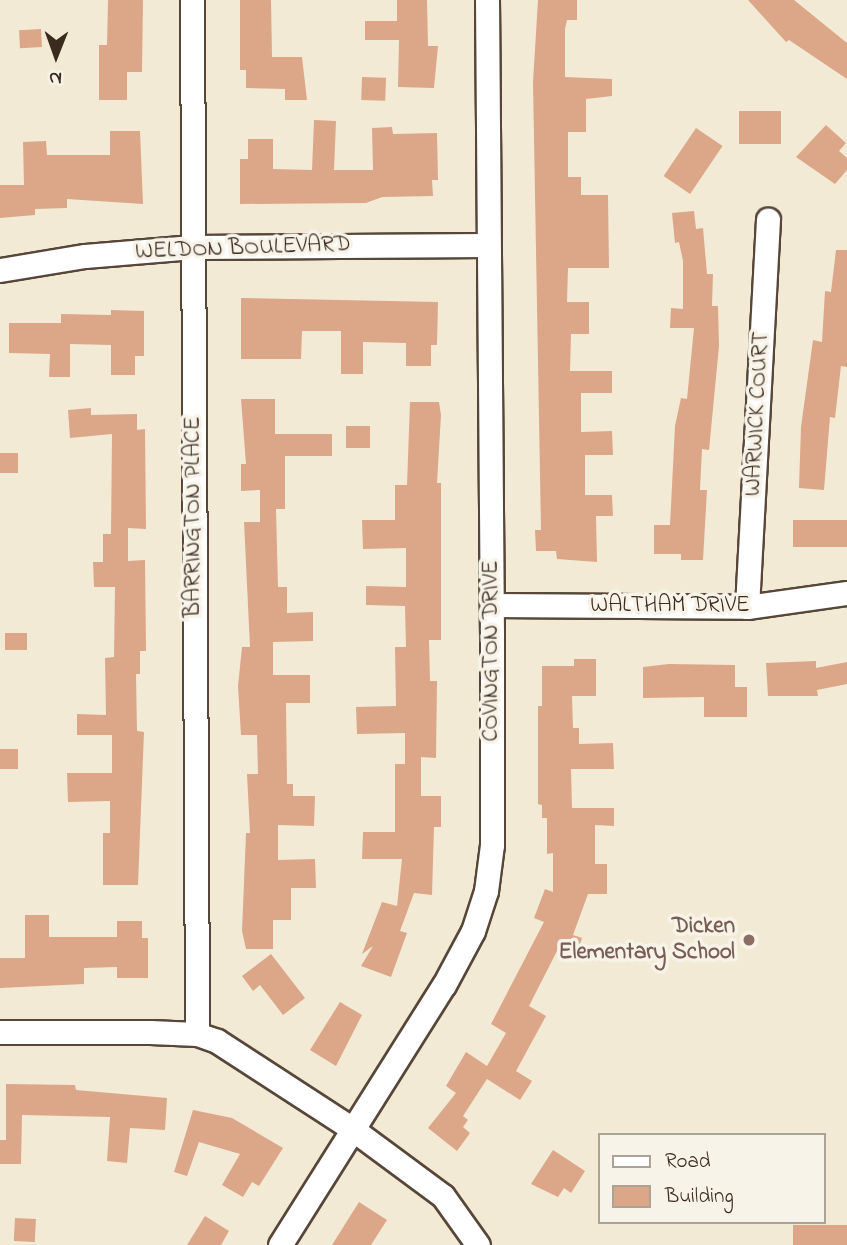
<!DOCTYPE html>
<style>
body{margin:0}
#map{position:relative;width:847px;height:1245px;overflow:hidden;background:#f3ead5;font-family:"Indie Flower",sans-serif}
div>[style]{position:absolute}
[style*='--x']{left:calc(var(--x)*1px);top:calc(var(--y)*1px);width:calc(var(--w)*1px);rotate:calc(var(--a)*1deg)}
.building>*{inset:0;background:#dca689;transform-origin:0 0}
.roads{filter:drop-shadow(2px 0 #574739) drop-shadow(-2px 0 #574739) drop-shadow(0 2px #574739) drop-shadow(0 -2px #574739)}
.minor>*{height:23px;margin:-11.5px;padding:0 11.5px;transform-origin:11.5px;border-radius:11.5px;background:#fff}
.dots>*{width:19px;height:19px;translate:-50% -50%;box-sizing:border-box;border:4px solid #f7f3e8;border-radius:50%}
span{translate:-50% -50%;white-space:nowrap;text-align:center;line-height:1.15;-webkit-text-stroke:7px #f7f3e8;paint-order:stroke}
.street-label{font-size:23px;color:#3b2a1e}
.education-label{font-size:23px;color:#785e54;font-weight:700}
.right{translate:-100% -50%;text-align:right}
.legend{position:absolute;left:598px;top:1133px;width:228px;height:91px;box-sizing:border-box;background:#f7f3e8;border:2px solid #aca397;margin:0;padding:9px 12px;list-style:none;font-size:21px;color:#3b2a1e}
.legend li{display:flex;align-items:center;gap:14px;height:35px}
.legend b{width:35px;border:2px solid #aca397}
.north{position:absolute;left:21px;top:21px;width:70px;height:70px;-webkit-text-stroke:5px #f7f3e8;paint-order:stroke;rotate:181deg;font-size:19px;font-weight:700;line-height:28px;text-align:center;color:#3b2a1e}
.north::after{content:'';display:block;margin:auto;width:24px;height:32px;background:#3b2a1e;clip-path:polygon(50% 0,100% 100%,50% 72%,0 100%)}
</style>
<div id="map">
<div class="building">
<div style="clip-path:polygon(108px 0,143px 0,142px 72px,127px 72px,127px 100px,99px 100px,99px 45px,107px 45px)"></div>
<div style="clip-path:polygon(240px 0,271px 0,272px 57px,302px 57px,307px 100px,285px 100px,285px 89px,246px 88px,246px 70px,240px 70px)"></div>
<div style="clip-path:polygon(397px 0,427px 0,428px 46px,438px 46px,434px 88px,398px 87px,399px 40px,365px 40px,365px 21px,397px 21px)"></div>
<div style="clip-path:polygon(538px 0,577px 0,577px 20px,567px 20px,565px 29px,565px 77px,612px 79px,612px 96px,586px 99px,586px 132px,568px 132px,568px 177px,581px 177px,581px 195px,608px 195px,609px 268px,568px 268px,567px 302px,589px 302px,589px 334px,571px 334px,570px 371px,612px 371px,612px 393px,581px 393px,581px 432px,612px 431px,613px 455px,585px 455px,585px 495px,612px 495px,613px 516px,596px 516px,597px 562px,557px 559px,556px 551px,536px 551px,535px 530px,541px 530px,533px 82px)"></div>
<div style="clip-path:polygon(748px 0,794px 0,847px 43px,847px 79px,789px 40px,786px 42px)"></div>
<div style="left:41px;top:29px;width:18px;height:22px;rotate:87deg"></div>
<div style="left:362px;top:77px;width:24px;height:23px;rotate:2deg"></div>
<div style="left:739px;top:111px;width:42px;height:33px"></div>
<div style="clip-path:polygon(314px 120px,336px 121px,334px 170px,373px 170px,372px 128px,392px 127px,393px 134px,437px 133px,438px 180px,432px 180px,433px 196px,382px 197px,366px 203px,240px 204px,240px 159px,248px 159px,248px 139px,273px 139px,273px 169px,312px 170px)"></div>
<div style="clip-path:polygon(826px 125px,846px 143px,839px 151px,847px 158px,847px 170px,835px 184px,796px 157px)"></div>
<div style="left:696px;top:128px;width:32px;height:58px;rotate:34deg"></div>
<div style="clip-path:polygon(110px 131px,140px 131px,143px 204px,67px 199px,67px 208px,35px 209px,35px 215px,0 218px,0 185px,24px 185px,23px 142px,46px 141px,47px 155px,110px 155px)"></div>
<div style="clip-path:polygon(694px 211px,696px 229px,703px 228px,707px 274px,713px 274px,712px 306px,718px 306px,719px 346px,709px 450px,702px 449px,700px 490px,707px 490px,703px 560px,681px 560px,681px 554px,654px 554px,654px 525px,670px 525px,675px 426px,681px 398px,687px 399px,694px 328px,670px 328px,671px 308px,683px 309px,683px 261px,679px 242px,675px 243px,672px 213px)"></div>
<div style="clip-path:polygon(836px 250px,847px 250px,847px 367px,841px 366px,835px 418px,830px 417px,824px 490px,799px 488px,801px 427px,813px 340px,822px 342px,825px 291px,831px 292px)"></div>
<div style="clip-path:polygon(241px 298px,438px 302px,437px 345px,431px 345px,431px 366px,406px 366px,406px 343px,363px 342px,363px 374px,341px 374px,341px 331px,302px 331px,301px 359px,241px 359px)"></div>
<div style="clip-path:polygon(111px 310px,144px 311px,144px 356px,135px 356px,135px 375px,111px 375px,111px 345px,70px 344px,70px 377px,49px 377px,50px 354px,9px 353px,9px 323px,61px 323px,61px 314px,111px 315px)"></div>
<div style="clip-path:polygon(241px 399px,275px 399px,275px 434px,332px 434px,332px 456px,285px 456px,285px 509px,276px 509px,278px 587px,287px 587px,287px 613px,313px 612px,313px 641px,273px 642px,273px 675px,310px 675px,310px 703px,286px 703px,287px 784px,293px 784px,293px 796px,315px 796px,314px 826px,278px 825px,278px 860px,315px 859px,316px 888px,291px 888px,291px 920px,273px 920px,273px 949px,246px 949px,242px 931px,246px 833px,250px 833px,247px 774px,258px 774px,257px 735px,241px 735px,238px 686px,242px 647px,250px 647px,244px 522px,260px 522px,260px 490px,241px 491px,241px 464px,246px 464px)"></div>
<div style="clip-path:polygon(410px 402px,439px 402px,441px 415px,437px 483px,441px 483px,441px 640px,429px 640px,430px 681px,437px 681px,436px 758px,421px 757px,421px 796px,441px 796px,441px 827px,434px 827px,432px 895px,414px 893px,400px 931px,407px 933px,391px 977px,361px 966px,373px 946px,362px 954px,382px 902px,397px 906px,402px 859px,362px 859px,363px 832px,395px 832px,395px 764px,405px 764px,405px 733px,357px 734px,356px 707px,396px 706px,395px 647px,406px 647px,405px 606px,366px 605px,366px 586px,406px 587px,406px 548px,363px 549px,362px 520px,395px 520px,395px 485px,407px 485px)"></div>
<div style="clip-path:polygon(91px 408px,91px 415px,137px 414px,137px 430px,145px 429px,146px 529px,128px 528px,128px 561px,145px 560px,146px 651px,140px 651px,140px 674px,136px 674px,137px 731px,144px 732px,138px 885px,103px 885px,103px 833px,110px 833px,110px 801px,68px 802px,67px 773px,112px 773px,112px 735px,77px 735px,77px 714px,106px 715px,105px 658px,114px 657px,115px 587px,94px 587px,93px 562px,103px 562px,103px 534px,111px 534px,112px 434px,70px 438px,68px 410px)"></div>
<div style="left:346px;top:426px;width:24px;height:22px"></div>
<div style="left:0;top:453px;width:18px;height:20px"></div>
<div style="left:847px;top:520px;width:27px;height:54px;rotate:90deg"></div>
<div style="left:5px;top:633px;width:22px;height:17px"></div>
<div style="clip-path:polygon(574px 659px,596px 659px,596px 696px,572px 696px,573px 728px,579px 728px,579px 744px,613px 743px,614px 769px,571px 769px,572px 808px,614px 808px,614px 826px,595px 825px,595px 864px,607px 864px,607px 894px,588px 894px,573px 935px,582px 938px,576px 956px,558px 949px,529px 1006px,546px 1016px,516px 1071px,532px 1081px,520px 1100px,487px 1079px,463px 1116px,468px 1120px,463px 1127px,470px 1133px,457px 1151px,428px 1128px,456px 1093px,446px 1086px,466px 1052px,487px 1066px,506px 1033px,491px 1024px,544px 922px,534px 918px,545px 889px,553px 892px,553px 853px,547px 854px,547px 818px,542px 818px,542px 805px,538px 804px,538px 706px,542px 706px,542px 666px,574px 666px)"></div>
<div style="clip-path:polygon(816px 661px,816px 668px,847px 662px,847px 684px,817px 690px,818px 696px,768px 696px,766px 663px)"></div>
<div style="clip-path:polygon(669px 664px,735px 665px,735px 687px,747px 687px,747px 717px,704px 717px,704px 697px,643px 698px,643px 667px)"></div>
<div style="left:0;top:749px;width:18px;height:20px"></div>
<div style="clip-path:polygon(25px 915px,49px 915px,49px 937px,117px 937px,117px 921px,142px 921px,142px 938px,148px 938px,148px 978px,117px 978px,117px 967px,84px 968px,84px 984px,0 988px,0 958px,25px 958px)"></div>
<div style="clip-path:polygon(271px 954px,305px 998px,283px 1015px,260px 985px,253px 991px,242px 976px)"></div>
<div style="clip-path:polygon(340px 1002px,362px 1015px,336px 1066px,310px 1050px)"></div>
<div style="clip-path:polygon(6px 1084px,75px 1085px,76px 1090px,167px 1098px,165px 1130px,130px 1128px,127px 1163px,107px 1161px,110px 1117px,22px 1115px,21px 1164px,0 1164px,0 1140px,6px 1140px)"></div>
<div style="clip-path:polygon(193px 1110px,232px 1118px,283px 1148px,259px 1186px,252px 1182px,243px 1197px,222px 1185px,240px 1154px,199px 1142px,187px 1176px,174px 1172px)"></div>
<div style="clip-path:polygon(553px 1150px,585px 1171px,571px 1193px,564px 1188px,558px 1197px,531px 1184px)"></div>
<div style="clip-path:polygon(359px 1202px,387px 1220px,371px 1245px,332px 1245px)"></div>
<div style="clip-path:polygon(205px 1216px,229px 1231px,221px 1245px,187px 1245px)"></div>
<div style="left:15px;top:1218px;width:21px;height:23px;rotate:3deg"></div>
<div style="left:793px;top:1225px;width:54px;height:20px"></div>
</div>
<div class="roads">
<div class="minor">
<div style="--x:192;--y:0;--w:1034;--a:89.72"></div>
<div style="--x:0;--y:270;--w:86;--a:-9.4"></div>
<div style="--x:85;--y:256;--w:108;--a:-4.8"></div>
<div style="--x:193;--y:247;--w:294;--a:-0.4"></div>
<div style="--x:492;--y:605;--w:255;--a:0.4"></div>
<div style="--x:747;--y:607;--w:101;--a:-8"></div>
<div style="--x:747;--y:607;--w:388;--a:-86.9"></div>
<div style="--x:0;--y:1032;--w:150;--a:0"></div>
<div style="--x:150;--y:1032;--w:47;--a:2.4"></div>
<div style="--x:197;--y:1034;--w:21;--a:19"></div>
<div style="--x:217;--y:1041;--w:160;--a:33"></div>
<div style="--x:351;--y:1128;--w:114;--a:36.5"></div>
<div style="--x:443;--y:1196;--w:60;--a:54.5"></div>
<div style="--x:280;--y:1245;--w:307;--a:-57.8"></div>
<div style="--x:444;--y:985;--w:61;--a:-61.8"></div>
<div style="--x:473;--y:931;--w:42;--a:-72"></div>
<div style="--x:486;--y:891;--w:46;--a:-82.6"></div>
<div style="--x:492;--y:845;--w:209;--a:-90"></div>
<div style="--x:492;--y:636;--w:636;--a:-90.45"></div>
</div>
</div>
<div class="dots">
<div style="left:749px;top:940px;background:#8d6e63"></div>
</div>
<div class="street-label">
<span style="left:243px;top:249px;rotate:-2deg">WELDON BOULEVARD</span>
<span style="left:758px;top:414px;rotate:-87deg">WARWICK COURT</span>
<span style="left:194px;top:517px;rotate:-90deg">BARRINGTON PLACE</span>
<span style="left:670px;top:606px">WALTHAM DRIVE</span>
<span style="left:492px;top:651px;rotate:-90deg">COVINGTON DRIVE</span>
</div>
<div class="education-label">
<span class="right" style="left:735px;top:940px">Dicken<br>Elementary School</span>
</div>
<ul class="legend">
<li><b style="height:9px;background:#fff"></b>Road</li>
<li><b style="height:19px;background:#dca689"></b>Building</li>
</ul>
<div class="north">N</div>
</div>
